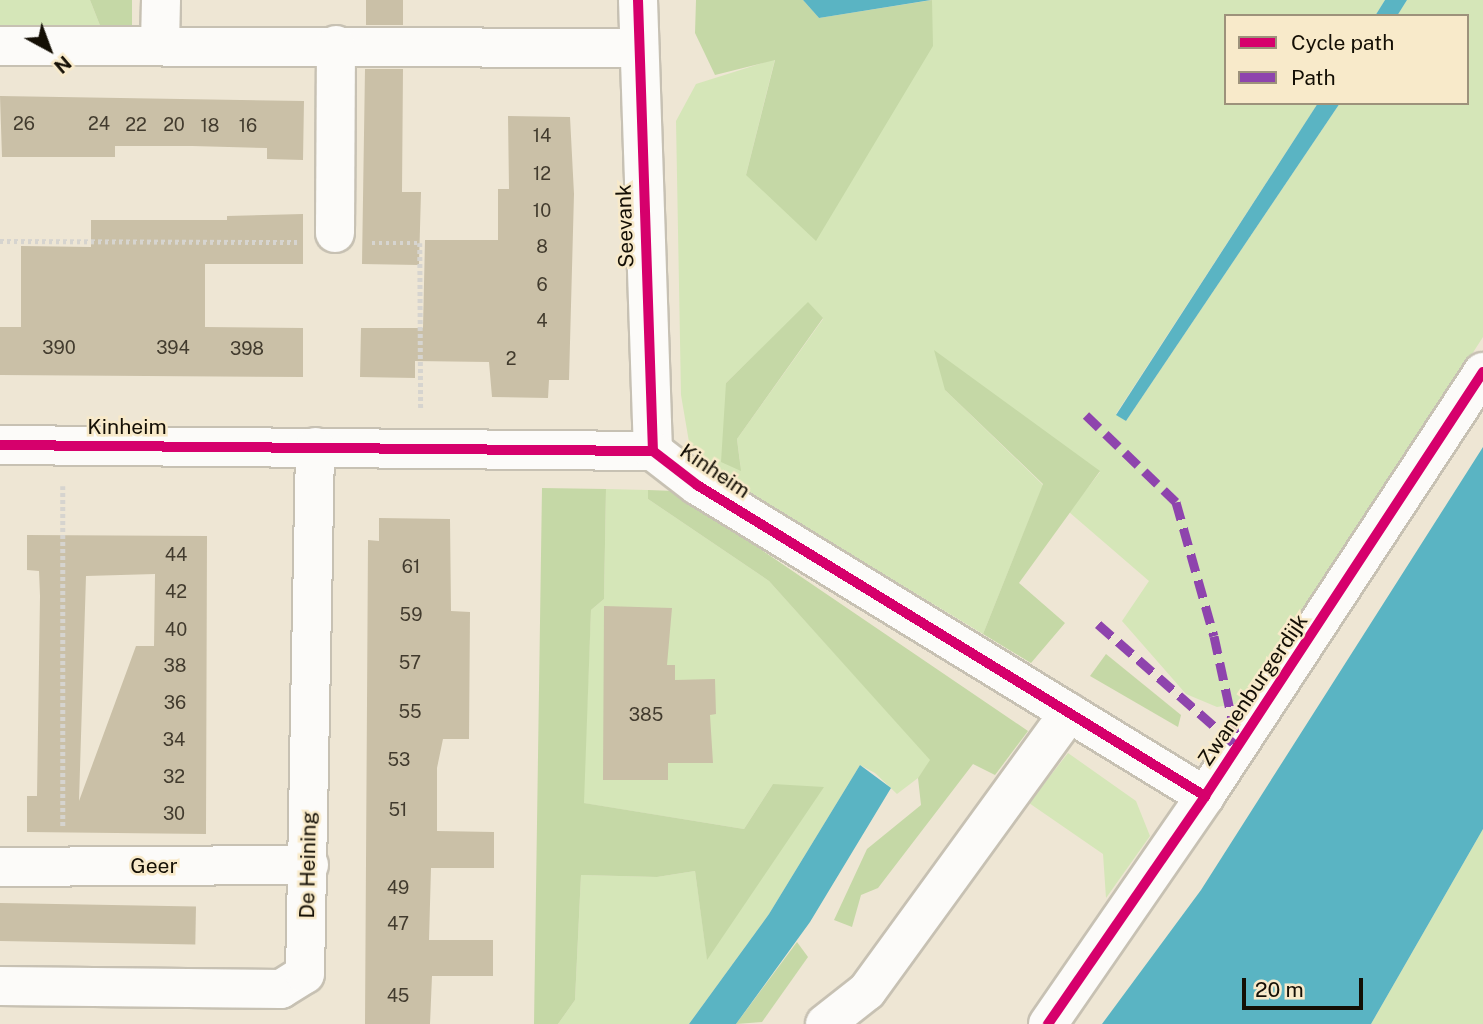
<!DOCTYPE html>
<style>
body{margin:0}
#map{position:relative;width:1483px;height:1024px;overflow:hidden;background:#eee6d4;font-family:"Public Sans",sans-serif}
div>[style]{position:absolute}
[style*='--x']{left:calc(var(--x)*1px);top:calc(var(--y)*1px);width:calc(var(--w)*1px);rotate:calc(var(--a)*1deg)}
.green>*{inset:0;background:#d5e6b8}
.forest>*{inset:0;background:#c5d8a6}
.water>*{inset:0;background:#5ab4c3}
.building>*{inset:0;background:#cac0a7;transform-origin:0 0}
.path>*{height:4.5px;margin-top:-2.25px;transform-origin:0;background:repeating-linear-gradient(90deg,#d6d4cf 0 3.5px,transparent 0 7px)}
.roads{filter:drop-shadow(2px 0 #c7c1b3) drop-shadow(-2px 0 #c7c1b3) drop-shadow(0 2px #c7c1b3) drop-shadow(0 -2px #c7c1b3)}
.minor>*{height:38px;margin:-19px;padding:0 19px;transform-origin:19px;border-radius:19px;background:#fcfbf9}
.quiet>*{height:9px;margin-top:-4.5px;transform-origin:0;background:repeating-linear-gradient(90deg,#8e44ad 0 18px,transparent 0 27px)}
.cycleway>*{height:10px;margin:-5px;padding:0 5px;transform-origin:5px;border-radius:5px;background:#d6006c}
span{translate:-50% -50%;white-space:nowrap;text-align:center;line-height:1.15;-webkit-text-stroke:5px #f8eaca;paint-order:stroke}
.number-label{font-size:18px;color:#423b2e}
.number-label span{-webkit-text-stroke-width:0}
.street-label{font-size:21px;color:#140f05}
.legend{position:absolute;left:1224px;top:14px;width:245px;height:91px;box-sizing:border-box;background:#f8eaca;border:2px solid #9d927b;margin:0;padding:9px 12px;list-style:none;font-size:21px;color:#140f05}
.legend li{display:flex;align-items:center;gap:14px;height:35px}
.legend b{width:35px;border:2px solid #9d927b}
.north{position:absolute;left:14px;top:14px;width:70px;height:70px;-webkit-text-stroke:5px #f8eaca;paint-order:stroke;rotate:139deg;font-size:19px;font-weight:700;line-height:28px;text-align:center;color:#140f05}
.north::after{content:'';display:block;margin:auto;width:24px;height:32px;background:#140f05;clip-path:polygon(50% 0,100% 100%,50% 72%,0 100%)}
.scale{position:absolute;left:1242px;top:978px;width:121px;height:32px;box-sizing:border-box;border:4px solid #140f05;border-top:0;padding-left:9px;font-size:21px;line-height:24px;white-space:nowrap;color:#140f05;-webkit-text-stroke:5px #f8eaca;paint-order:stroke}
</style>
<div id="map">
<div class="green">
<div style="clip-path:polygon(0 0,90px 0,103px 33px,0 32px)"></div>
<div style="clip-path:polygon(evenodd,932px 0,1385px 0,1375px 16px,1226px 16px,1226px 103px,1318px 103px,1116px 414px,1126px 421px,1340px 103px,1467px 103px,1467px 16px,1397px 16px,1407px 0,1483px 0,1483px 337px,1248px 702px,1217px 707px,1186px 694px,1122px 621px,1149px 581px,1069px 512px,1100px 472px,945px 390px,1043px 485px,983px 634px,729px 481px,689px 442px,681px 395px,676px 121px,696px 84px,775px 59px,746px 175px,932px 46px,932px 0,808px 303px,823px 319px,737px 439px,741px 470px,726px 383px,808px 303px)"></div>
<div style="clip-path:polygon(606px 489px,648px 490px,648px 499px,769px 581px,931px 760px,918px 778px,897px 794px,875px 773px,860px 765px,769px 914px,689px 1024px,558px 1024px,575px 1000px,581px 875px,657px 877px,695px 871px,707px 958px,773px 784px,744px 829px,583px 803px,591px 610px,604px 599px)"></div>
<div style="clip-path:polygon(1068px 753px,1136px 801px,1150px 836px,1106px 898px,1103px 854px,1029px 803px)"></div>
<div style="clip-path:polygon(1483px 829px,1483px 1024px,1371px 1024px)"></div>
</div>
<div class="forest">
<div style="clip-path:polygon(90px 0,132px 0,132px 28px,103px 33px)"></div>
<div style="clip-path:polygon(696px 0,803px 0,819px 18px,932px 0,933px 46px,816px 241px,746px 175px,775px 60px,715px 75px,695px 33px)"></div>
<div style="clip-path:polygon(808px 302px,823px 318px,737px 439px,741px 471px,721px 462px,726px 383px)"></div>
<div style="clip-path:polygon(934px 350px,1100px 471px,1019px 583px,1065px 623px,1031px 663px,983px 634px,1043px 484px,945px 390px)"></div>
<div style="clip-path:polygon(542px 488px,606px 489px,604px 599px,591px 610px,584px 803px,744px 829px,773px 784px,824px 787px,707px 960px,695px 871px,657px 877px,581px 875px,575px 1000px,558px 1024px,534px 1024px)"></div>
<div style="clip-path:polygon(648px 490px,675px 491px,1028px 731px,995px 775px,973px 764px,878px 888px,861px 895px,852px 927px,834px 920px,867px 849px,921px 805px,918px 778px,930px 760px,769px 581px,648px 499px)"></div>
<div style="clip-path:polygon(1106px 654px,1181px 715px,1178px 727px,1090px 676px)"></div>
<div style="clip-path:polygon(797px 942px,808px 957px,762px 1022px,736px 1024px)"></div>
</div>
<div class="water">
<div style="clip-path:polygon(803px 0,931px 0,819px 18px)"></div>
<div style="clip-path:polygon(1385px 0,1407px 0,1397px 16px,1375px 16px)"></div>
<div style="clip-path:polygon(1318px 103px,1340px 103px,1126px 421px,1116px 415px)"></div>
<div style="clip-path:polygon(1483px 447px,1483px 829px,1371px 1024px,1102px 1024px,1201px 890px)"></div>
<div style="clip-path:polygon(860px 765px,891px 788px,810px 922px,736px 1024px,689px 1024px,769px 914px)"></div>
</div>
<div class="building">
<div style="left:366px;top:0;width:37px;height:25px"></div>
<div style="clip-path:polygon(365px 69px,403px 69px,402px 192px,421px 192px,419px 265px,362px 264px)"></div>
<div style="clip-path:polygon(0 96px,304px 101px,303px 160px,267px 159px,267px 148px,192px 146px,115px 146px,115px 157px,2px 157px)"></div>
<div style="clip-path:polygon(508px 116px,570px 117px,574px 194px,569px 380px,549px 380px,548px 398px,492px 397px,489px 362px,415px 361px,415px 378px,360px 377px,361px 328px,423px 328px,425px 240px,498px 240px,498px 189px,509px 189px)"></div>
<div style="clip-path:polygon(303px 214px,303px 264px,205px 264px,205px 327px,303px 328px,303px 377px,0 375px,0 327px,21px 327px,21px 246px,91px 247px,91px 220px,227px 220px,227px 216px)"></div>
<div style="clip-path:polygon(379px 518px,450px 519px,451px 611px,470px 612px,469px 739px,443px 739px,437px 768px,437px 831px,494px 832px,494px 868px,431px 868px,429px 940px,493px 940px,493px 976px,432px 976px,430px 1024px,365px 1024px,368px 540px,379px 541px)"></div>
<div style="clip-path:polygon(evenodd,27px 535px,207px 536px,206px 834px,27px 832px,27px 796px,37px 796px,40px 596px,39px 571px,27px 570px,27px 535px,155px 574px,154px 646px,136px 646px,79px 801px,86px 576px,155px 574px)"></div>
<div style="clip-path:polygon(604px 606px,672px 608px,667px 665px,675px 665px,675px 680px,715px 679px,716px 714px,710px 715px,713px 763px,668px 763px,668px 780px,603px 780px)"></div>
<div style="left:0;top:903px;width:196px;height:38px;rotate:1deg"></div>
</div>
<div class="path">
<div style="--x:0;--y:241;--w:297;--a:0.2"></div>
<div style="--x:372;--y:243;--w:48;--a:0"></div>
<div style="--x:420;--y:243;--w:167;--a:89.7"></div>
<div style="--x:63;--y:486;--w:341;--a:90"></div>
</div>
<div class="roads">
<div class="minor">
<div style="--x:638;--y:0;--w:451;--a:88.1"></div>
<div style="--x:160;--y:44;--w:44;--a:-88.7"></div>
<div style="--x:0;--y:46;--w:637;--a:0.18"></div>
<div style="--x:335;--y:233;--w:188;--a:-89.7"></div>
<div style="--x:0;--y:445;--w:653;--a:0.53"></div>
<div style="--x:653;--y:451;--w:56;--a:37.7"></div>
<div style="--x:697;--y:485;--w:596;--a:31.48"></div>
<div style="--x:0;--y:867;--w:309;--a:-0.4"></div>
<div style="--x:0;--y:986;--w:281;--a:0.6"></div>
<div style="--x:281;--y:989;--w:28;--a:-32"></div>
<div style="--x:305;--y:974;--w:527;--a:-88.91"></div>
<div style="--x:825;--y:1024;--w:53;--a:-38.2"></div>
<div style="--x:867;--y:991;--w:344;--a:-54"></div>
<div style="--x:1048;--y:1024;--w:277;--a:-55.4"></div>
<div style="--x:1205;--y:796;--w:507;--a:-56.75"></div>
</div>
</div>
<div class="quiet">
<div style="--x:1086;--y:415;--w:125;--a:44"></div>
<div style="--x:1176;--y:502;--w:139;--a:74.2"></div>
<div style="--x:1214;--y:636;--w:114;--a:77.8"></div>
<div style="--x:1098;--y:624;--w:186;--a:41.3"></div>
</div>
<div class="cycleway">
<div style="--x:638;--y:0;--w:451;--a:88.1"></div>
<div style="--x:0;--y:445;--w:653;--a:0.53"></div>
<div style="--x:653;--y:451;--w:56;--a:37.7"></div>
<div style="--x:697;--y:485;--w:596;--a:31.48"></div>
<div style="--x:1048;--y:1024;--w:277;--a:-55.4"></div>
<div style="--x:1205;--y:796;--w:507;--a:-56.75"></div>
</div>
<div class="number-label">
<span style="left:24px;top:124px">26</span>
<span style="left:99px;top:124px">24</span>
<span style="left:136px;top:125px">22</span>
<span style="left:174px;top:125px">20</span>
<span style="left:210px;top:126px">18</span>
<span style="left:248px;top:126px">16</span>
<span style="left:542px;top:136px">14</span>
<span style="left:542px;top:174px">12</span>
<span style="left:542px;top:211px">10</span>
<span style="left:542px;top:247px">8</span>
<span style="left:542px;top:285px">6</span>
<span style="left:542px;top:321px">4</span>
<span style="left:59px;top:348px">390</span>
<span style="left:173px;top:348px">394</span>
<span style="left:247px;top:349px">398</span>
<span style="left:511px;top:359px">2</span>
<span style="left:176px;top:555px">44</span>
<span style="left:411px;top:567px">61</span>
<span style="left:176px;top:592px">42</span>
<span style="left:411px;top:615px">59</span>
<span style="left:176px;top:630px">40</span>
<span style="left:410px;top:663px">57</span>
<span style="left:175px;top:666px">38</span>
<span style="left:175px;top:703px">36</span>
<span style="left:410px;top:712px">55</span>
<span style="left:646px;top:715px">385</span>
<span style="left:174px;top:740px">34</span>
<span style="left:399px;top:760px">53</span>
<span style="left:174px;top:777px">32</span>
<span style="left:398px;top:810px">51</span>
<span style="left:174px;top:814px">30</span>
<span style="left:398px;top:888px">49</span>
<span style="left:398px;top:924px">47</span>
<span style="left:398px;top:996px">45</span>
</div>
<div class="street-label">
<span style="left:625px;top:226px;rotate:-92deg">Seevank</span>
<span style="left:127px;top:427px">Kinheim</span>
<span style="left:715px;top:471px;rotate:34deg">Kinheim</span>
<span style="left:1253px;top:690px;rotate:-56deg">Zwanenburgerdijk</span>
<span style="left:308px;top:865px;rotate:-89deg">De Heining</span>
<span style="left:154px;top:866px">Geer</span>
</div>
<ul class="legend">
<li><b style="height:9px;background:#d6006c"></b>Cycle path</li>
<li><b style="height:9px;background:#8e44ad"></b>Path</li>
</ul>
<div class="north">N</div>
<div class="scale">20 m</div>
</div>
